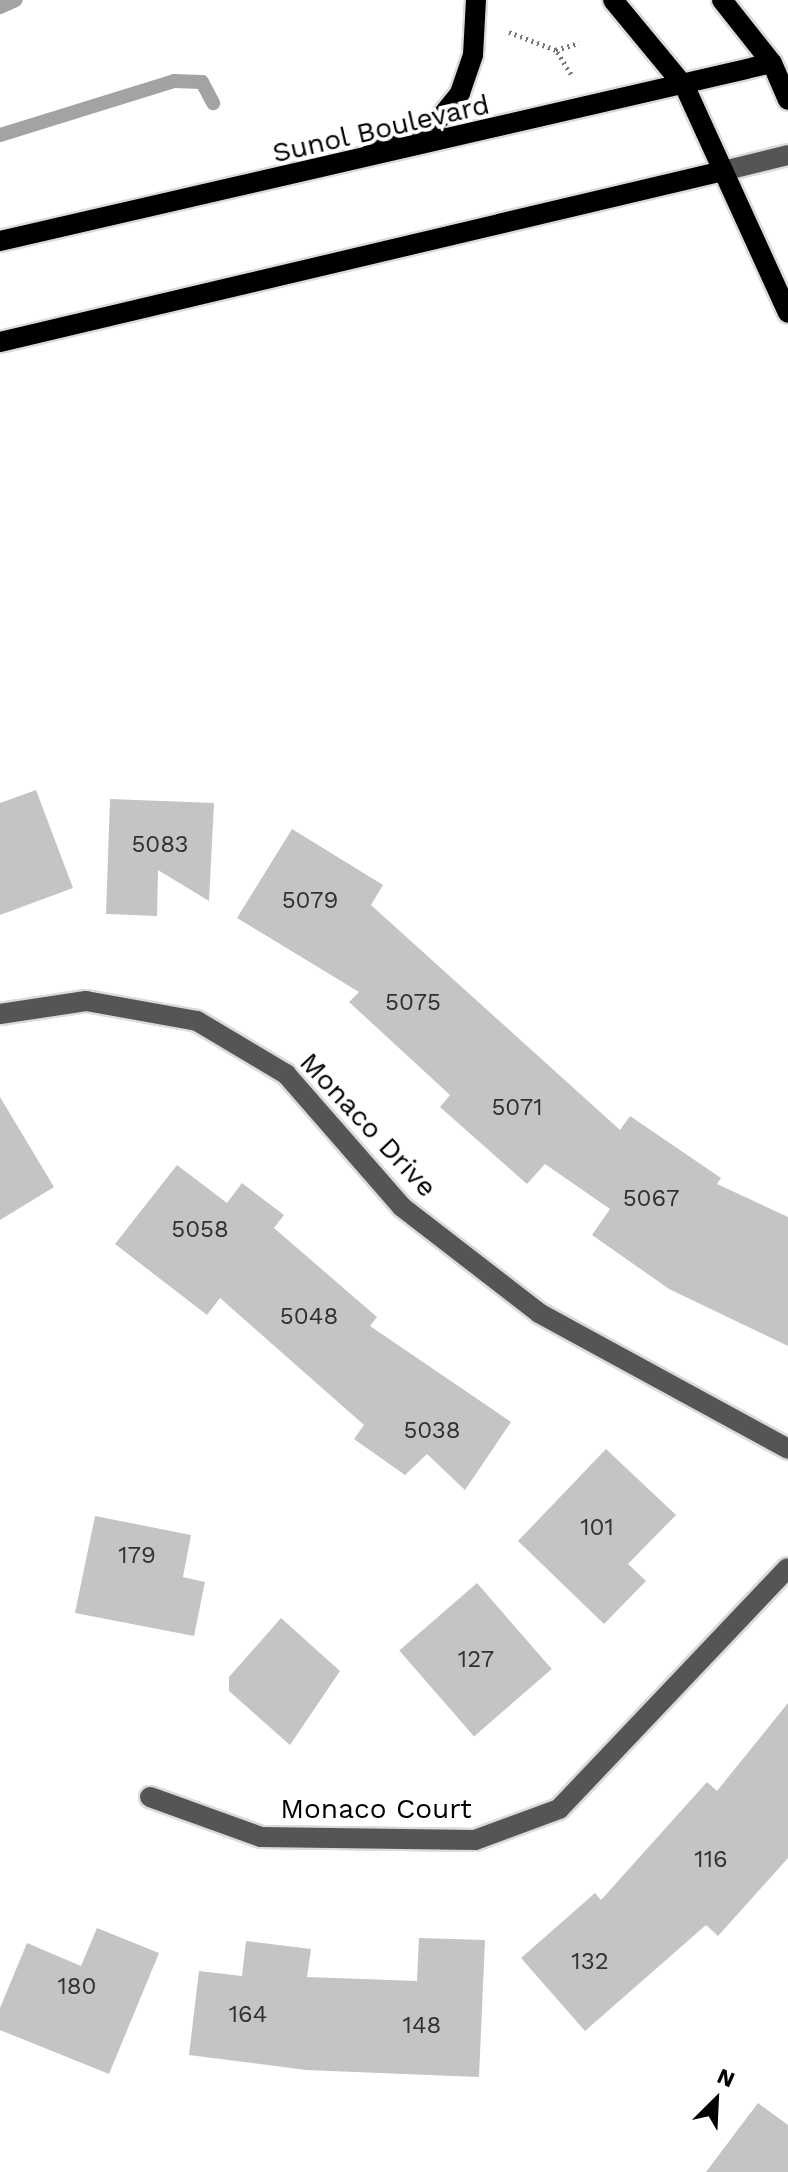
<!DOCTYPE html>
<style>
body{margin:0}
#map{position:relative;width:788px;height:2172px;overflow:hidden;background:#fff;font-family:"Work Sans",sans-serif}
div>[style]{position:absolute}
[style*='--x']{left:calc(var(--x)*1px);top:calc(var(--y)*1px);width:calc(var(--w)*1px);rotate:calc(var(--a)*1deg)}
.stream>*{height:14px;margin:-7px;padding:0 7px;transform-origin:7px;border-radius:7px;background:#a3a3a3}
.building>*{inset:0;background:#c4c4c4;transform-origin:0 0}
.path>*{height:5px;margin-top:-2.5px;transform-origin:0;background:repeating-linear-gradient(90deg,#777 0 2px,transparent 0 6px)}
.roads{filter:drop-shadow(2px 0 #dbdbdb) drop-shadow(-2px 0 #dbdbdb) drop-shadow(0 2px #dbdbdb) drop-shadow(0 -2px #dbdbdb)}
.minor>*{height:20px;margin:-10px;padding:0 10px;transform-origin:10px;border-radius:10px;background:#555}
.major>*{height:20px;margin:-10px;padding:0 10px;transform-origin:10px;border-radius:10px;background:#000}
span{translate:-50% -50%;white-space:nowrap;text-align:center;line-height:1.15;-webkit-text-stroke:8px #fff;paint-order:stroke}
.number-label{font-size:24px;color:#313131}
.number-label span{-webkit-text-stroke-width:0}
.street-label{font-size:28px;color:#000}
.north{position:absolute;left:676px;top:2060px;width:80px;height:80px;-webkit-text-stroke:6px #fff;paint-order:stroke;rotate:24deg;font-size:22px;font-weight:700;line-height:32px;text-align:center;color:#000}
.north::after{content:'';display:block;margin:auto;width:28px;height:36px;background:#000;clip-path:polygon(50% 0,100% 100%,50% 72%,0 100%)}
</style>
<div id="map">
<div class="stream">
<div style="--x:0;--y:7;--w:17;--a:-24"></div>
<div style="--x:0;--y:135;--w:182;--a:-17.2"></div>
<div style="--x:174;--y:81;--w:28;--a:2"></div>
<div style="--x:202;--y:82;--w:24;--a:62"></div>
</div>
<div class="building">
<div style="clip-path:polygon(36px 790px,73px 888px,0 915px,0 803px)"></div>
<div style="clip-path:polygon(110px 799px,214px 803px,209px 901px,158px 870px,157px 916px,106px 914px)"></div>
<div style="clip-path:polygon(292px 829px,383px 885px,371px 905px,620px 1130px,630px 1116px,721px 1178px,717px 1184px,788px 1217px,788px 1346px,669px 1289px,592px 1235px,610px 1209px,545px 1164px,527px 1184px,440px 1107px,450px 1095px,349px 1002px,359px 992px,237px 918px)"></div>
<div style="clip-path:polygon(0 1097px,54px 1187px,0 1220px)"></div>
<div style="clip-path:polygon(177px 1165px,227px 1203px,242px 1183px,284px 1215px,274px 1228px,377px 1317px,370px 1326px,511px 1422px,465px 1490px,427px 1454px,405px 1475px,354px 1439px,364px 1425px,220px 1298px,207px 1315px,115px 1244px)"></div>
<div style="clip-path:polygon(606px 1449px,676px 1515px,628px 1564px,646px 1581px,604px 1624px,518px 1541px)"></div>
<div style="clip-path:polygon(95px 1516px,191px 1535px,183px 1577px,205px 1582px,194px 1636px,75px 1613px)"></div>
<div style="left:477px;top:1583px;width:114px;height:103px;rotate:49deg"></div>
<div style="clip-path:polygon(281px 1618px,340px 1671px,290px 1745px,229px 1691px,229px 1677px)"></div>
<div style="clip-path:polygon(788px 1703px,788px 1858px,718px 1936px,706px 1925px,585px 2031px,521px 1958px,595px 1893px,601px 1900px,707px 1782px,717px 1791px)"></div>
<div style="clip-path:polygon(97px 1928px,159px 1953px,109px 2074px,0 2030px,0 2008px,27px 1943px,81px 1966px)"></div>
<div style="clip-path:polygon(419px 1938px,485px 1940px,479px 2077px,306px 2070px,189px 2055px,199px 1971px,242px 1976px,246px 1941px,311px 1949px,307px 1977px,417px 1981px)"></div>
<div style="clip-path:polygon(758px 2103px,788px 2125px,788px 2172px,706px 2172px)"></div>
</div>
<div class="path">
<div style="--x:509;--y:32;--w:50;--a:21"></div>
<div style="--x:571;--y:74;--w:28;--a:-122"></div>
<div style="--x:556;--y:50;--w:24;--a:-17"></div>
</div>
<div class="roads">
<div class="minor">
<div style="--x:723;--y:171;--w:67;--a:-13.8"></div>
<div style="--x:0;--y:1014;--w:87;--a:-8.6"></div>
<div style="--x:86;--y:1001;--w:113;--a:10.2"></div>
<div style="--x:197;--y:1021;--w:104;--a:30.8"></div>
<div style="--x:286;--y:1074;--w:176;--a:48.9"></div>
<div style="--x:402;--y:1207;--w:173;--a:37.7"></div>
<div style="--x:539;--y:1313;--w:284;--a:28.6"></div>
<div style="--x:150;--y:1797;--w:118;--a:19.8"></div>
<div style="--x:261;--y:1837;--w:214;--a:0.8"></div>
<div style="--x:475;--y:1840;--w:90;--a:-20.3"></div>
<div style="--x:559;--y:1809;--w:332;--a:-46.5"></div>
</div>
<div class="major">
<div style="--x:613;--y:0;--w:113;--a:50.4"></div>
<div style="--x:685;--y:87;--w:248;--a:65.5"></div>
<div style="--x:722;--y:0;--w:80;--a:51.6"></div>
<div style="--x:772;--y:63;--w:40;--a:66.6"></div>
<div style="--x:372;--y:151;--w:70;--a:-23.6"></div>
<div style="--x:436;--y:123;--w:38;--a:-51"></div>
<div style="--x:460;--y:93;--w:40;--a:-71.1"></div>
<div style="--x:473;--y:55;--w:55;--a:-86.9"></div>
<div style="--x:0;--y:241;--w:792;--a:-12.98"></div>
<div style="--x:0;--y:342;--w:743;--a:-13.31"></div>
</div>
</div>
<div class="number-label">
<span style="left:160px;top:845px">5083</span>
<span style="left:310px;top:901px">5079</span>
<span style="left:413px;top:1003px">5075</span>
<span style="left:517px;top:1108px">5071</span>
<span style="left:651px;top:1199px">5067</span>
<span style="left:200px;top:1230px">5058</span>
<span style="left:309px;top:1317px">5048</span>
<span style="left:432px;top:1431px">5038</span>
<span style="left:597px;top:1528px">101</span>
<span style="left:137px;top:1556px">179</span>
<span style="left:476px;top:1660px">127</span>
<span style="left:711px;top:1860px">116</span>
<span style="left:590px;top:1962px">132</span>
<span style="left:77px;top:1987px">180</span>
<span style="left:248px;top:2015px">164</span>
<span style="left:422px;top:2026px">148</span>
</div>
<div class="street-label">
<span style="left:381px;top:129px;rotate:-13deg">Sunol Boulevard</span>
<span style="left:368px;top:1125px;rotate:47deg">Monaco Drive</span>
<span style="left:376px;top:1809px">Monaco Court</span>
</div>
<div class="north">N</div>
</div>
